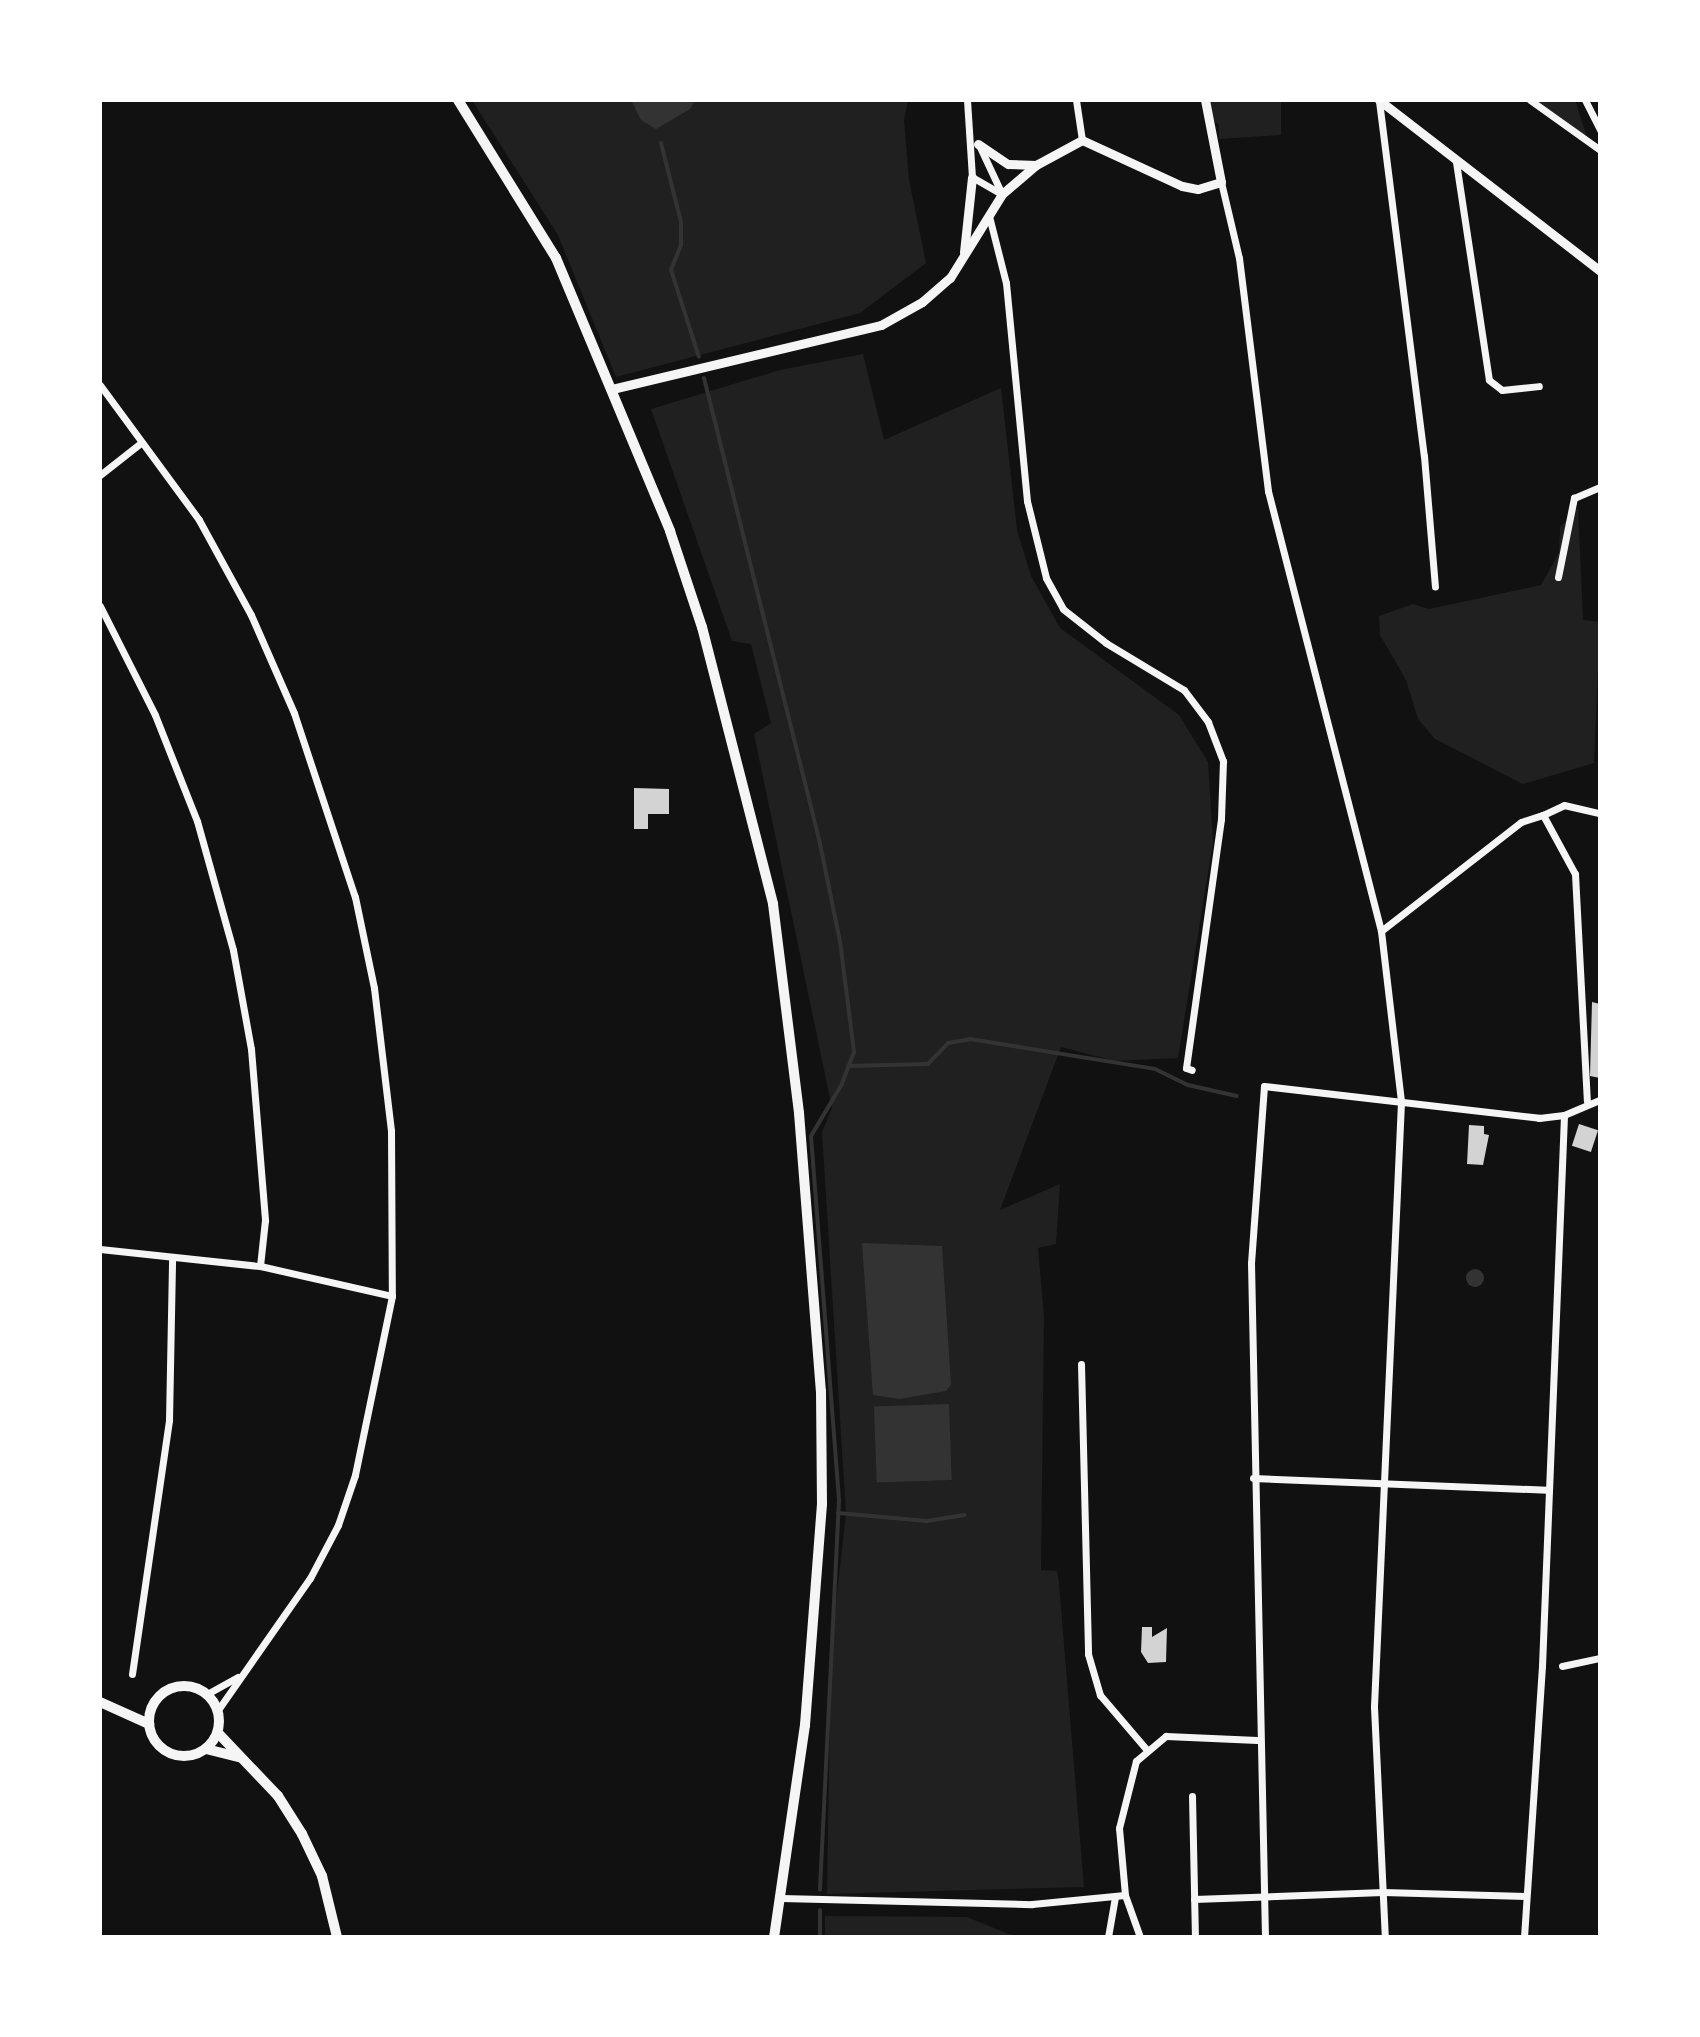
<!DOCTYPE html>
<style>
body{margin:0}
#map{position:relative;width:1700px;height:2037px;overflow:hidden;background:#111;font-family:Poppins,sans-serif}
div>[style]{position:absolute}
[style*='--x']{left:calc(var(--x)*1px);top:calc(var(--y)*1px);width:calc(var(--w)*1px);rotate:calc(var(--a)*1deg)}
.green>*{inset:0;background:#202020}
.water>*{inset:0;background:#333;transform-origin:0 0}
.round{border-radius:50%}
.stream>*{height:4px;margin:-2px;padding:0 2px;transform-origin:2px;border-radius:2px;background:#333}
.building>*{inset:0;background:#d3d3d3;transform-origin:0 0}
.minor>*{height:7px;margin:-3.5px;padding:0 3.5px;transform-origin:3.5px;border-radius:3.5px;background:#f5f5f5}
.tertiary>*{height:9px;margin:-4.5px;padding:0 4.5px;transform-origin:4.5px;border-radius:4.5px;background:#f5f5f5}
.secondary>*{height:10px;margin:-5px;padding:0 5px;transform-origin:5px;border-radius:5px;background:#f5f5f5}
.secondary>.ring{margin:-5px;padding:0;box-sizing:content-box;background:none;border:10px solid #f5f5f5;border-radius:50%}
span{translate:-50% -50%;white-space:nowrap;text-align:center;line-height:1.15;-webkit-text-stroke:6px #fff;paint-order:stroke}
.frame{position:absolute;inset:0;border:102px solid #fff;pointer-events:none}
</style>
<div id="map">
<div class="green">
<div style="clip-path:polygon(472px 100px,908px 100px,904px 120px,909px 180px,926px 263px,860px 313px,616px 377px,558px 235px)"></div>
<div style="clip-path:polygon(1202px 100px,1281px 100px,1281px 135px,1219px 139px,1219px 125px,1203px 111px)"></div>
<div style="clip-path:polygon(1533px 100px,1575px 100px,1588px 141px)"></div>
<div style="clip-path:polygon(863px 354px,884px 440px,1001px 388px,1017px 530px,1031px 576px,1060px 628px,1179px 715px,1208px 762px,1213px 842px,1178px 1058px,1115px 1061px,1061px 1047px,1000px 1210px,1060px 1184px,1056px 1244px,1038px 1248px,1044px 1316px,1041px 1570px,1057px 1571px,1059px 1583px,1084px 1887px,827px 1894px,831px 1648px,846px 1513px,822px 1132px,832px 1108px,754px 734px,771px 723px,751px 644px,732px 641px,651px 409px,780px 370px)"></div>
<div style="clip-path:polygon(1578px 508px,1583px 620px,1600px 622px,1594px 763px,1523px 784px,1435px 739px,1418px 719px,1406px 680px,1380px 635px,1379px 616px,1413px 604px,1429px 609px,1541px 585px,1559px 553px,1560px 527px)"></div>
<div style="clip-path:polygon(825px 1916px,967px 1917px,1016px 1937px,825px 1937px)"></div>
</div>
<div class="water">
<div style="clip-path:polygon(631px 100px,695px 100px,690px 109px,656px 129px,641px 120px)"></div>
<div style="clip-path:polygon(862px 1243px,942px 1246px,951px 1385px,946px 1391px,899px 1399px,873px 1395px)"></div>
<div class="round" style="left:1466px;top:1269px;width:18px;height:18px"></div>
<div style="left:949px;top:1404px;width:76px;height:75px;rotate:88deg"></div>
</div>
<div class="stream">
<div style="--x:661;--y:143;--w:81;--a:75.8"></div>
<div style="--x:681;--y:222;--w:23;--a:90"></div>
<div style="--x:681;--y:245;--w:27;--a:112"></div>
<div style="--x:671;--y:270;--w:91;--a:72.2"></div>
<div style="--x:704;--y:378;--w:475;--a:76"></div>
<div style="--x:819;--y:839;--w:104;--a:78.4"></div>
<div style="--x:840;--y:941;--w:112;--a:82.8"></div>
<div style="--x:854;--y:1052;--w:34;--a:111"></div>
<div style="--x:842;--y:1084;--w:61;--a:120.8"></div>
<div style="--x:811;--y:1136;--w:365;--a:85.6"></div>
<div style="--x:839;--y:1500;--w:390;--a:92.8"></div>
<div style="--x:848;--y:1066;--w:80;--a:-1.4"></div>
<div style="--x:928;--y:1064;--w:29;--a:-46"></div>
<div style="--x:948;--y:1043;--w:22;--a:-10"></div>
<div style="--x:970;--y:1039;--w:187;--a:9.2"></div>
<div style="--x:1155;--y:1069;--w:37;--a:26"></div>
<div style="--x:1188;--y:1085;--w:50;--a:12.7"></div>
<div style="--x:838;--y:1513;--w:89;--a:5.1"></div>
<div style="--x:927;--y:1521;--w:38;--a:-9"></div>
<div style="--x:820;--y:1937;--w:27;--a:-90"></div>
</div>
<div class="building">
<div style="clip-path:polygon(634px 788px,669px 789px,669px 814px,648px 814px,648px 829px,634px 829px)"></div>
<div style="clip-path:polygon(1592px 1002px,1600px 1004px,1600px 1078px,1590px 1076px)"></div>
<div style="left:1579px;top:1124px;width:20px;height:23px;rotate:18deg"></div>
<div style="clip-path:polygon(1469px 1125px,1484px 1126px,1484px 1134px,1489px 1135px,1483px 1165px,1467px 1164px)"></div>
<div style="clip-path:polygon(1142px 1627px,1152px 1627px,1152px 1637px,1167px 1628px,1166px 1662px,1148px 1663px,1141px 1652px)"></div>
</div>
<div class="minor">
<div style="--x:967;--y:100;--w:77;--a:86.3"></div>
<div style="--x:972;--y:177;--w:34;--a:30"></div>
<div style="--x:1076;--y:100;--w:40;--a:81.5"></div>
<div style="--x:1530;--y:100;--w:86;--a:35.5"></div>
<div style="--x:1585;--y:100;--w:34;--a:63"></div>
<div style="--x:1379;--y:101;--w:358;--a:82.8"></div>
<div style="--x:1424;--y:456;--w:131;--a:85.2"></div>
<div style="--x:979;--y:145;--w:54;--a:64.9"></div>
<div style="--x:1456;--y:162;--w:220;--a:81.4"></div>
<div style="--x:1489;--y:380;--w:16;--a:38"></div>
<div style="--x:1502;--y:390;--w:37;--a:-6"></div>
<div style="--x:1221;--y:182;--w:78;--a:76.7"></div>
<div style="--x:1239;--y:258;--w:235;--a:82.9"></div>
<div style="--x:1268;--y:491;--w:454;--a:75.6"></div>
<div style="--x:1381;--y:931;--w:172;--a:83.3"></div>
<div style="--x:1401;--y:1102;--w:606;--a:92.56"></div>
<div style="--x:1374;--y:1707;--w:230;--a:87.3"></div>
<div style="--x:989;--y:216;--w:69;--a:75.8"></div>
<div style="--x:1006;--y:283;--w:219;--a:84.5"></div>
<div style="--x:1027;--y:501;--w:79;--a:76.1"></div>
<div style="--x:1046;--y:578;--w:35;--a:61"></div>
<div style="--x:1063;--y:609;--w:55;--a:38.3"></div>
<div style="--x:1106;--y:643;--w:91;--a:31.1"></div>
<div style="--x:1184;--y:690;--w:40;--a:53"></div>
<div style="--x:1208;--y:722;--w:42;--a:69"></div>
<div style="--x:1223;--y:761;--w:58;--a:92"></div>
<div style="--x:1221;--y:819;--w:251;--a:98"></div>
<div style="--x:1186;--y:1068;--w:6;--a:18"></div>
<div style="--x:100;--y:385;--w:167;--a:53.7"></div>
<div style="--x:199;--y:520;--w:108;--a:61.3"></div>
<div style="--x:251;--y:615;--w:107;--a:66.3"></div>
<div style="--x:294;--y:713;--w:194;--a:71.7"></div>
<div style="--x:355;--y:897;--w:93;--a:78.2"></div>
<div style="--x:374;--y:988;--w:144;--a:83.2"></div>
<div style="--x:391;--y:1131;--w:165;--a:89.7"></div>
<div style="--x:392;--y:1296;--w:183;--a:101.7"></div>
<div style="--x:355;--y:1475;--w:53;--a:108.8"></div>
<div style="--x:338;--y:1525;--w:60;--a:117.8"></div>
<div style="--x:310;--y:1578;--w:161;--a:124.9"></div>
<div style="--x:100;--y:475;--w:53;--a:-38.2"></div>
<div style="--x:1558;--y:577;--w:81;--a:-78.6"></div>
<div style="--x:1574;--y:498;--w:28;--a:-23"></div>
<div style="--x:100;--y:606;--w:122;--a:63.2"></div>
<div style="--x:155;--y:715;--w:114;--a:68.4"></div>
<div style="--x:197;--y:821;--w:134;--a:74.4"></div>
<div style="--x:233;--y:950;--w:101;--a:79.7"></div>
<div style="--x:251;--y:1049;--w:172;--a:85.3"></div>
<div style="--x:265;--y:1220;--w:46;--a:96.2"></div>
<div style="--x:1543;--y:815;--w:23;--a:-25"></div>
<div style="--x:1564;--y:805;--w:37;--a:13"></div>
<div style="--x:1381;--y:931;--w:177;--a:-37.9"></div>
<div style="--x:1521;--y:822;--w:23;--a:-18"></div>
<div style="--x:1543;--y:815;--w:67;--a:61.5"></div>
<div style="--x:1575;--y:874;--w:227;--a:87"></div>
<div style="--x:100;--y:1249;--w:161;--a:6.1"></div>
<div style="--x:260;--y:1266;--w:135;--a:12.8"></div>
<div style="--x:1081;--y:1364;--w:290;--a:88.6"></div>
<div style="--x:1088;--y:1654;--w:43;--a:73.7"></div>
<div style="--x:1100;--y:1695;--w:72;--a:49.5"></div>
<div style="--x:1253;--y:1478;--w:294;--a:2.3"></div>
<div style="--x:1562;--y:1666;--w:39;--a:-12"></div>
<div style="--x:132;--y:1674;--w:257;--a:-81.7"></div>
<div style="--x:169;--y:1420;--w:160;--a:-88.9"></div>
<div style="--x:207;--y:1694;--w:35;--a:-29"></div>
<div style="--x:1192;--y:1796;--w:141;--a:88.8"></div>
<div style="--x:781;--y:1898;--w:251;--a:1.4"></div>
<div style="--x:1032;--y:1904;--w:93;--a:-5.5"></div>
<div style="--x:1194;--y:1899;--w:189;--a:-2.1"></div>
<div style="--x:1383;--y:1892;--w:143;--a:1.6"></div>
<div style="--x:1108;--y:1937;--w:41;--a:-80.1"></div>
<div style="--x:1140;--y:1937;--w:45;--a:-109.7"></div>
<div style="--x:1125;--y:1895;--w:67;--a:-95.1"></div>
<div style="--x:1119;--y:1828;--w:69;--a:-75.8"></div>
<div style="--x:1136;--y:1761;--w:39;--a:-40"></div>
<div style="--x:1166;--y:1736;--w:91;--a:2.5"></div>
<div style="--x:1265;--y:1937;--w:674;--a:-91.19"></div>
<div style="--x:1251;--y:1263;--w:177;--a:-85.8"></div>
<div style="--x:1264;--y:1086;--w:277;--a:6.6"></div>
<div style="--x:1539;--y:1118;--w:25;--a:-7"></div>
<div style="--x:1564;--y:1115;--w:39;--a:-23"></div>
<div style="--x:1524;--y:1937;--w:272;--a:-86.2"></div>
<div style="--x:1542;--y:1666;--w:551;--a:-87.71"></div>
</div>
<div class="tertiary">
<div style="--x:1379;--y:100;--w:279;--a:37.7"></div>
<div style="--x:978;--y:144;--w:36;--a:34"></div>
<div style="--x:1008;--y:164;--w:28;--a:2"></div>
<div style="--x:964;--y:252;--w:75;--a:-83.9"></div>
<div style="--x:612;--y:389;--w:277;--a:-13.4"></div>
<div style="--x:881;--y:325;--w:47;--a:-29.3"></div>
<div style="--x:922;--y:302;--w:37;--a:-41"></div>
<div style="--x:950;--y:278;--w:99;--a:-58.2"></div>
<div style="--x:1002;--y:194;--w:45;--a:-40.5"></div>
<div style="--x:1036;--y:165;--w:52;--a:-28.5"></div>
<div style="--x:1082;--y:140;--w:110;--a:24.7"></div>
<div style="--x:1182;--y:186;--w:16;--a:11"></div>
<div style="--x:1198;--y:189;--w:24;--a:-17"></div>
<div style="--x:1221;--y:182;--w:84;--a:-101"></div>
</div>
<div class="secondary">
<div style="--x:458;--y:100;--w:186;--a:58.2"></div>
<div style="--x:556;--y:258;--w:296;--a:67.3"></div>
<div style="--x:670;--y:531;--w:101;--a:71.6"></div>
<div style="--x:702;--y:627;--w:286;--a:75.6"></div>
<div style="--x:773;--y:904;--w:211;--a:82.9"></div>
<div style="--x:799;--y:1113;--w:279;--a:85.5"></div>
<div style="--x:821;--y:1391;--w:113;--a:89.5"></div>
<div style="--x:822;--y:1504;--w:222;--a:94.4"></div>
<div style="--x:805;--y:1725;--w:214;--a:98.3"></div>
<div class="ring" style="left:149px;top:1686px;width:60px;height:60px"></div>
<div style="--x:100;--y:1702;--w:54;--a:24.2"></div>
<div style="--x:218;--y:1733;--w:87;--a:46.4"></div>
<div style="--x:278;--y:1796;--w:45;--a:57.7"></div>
<div style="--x:302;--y:1834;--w:47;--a:64.5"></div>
<div style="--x:322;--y:1876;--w:63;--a:76.2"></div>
<div style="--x:206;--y:1749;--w:34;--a:14"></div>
</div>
<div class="frame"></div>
</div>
